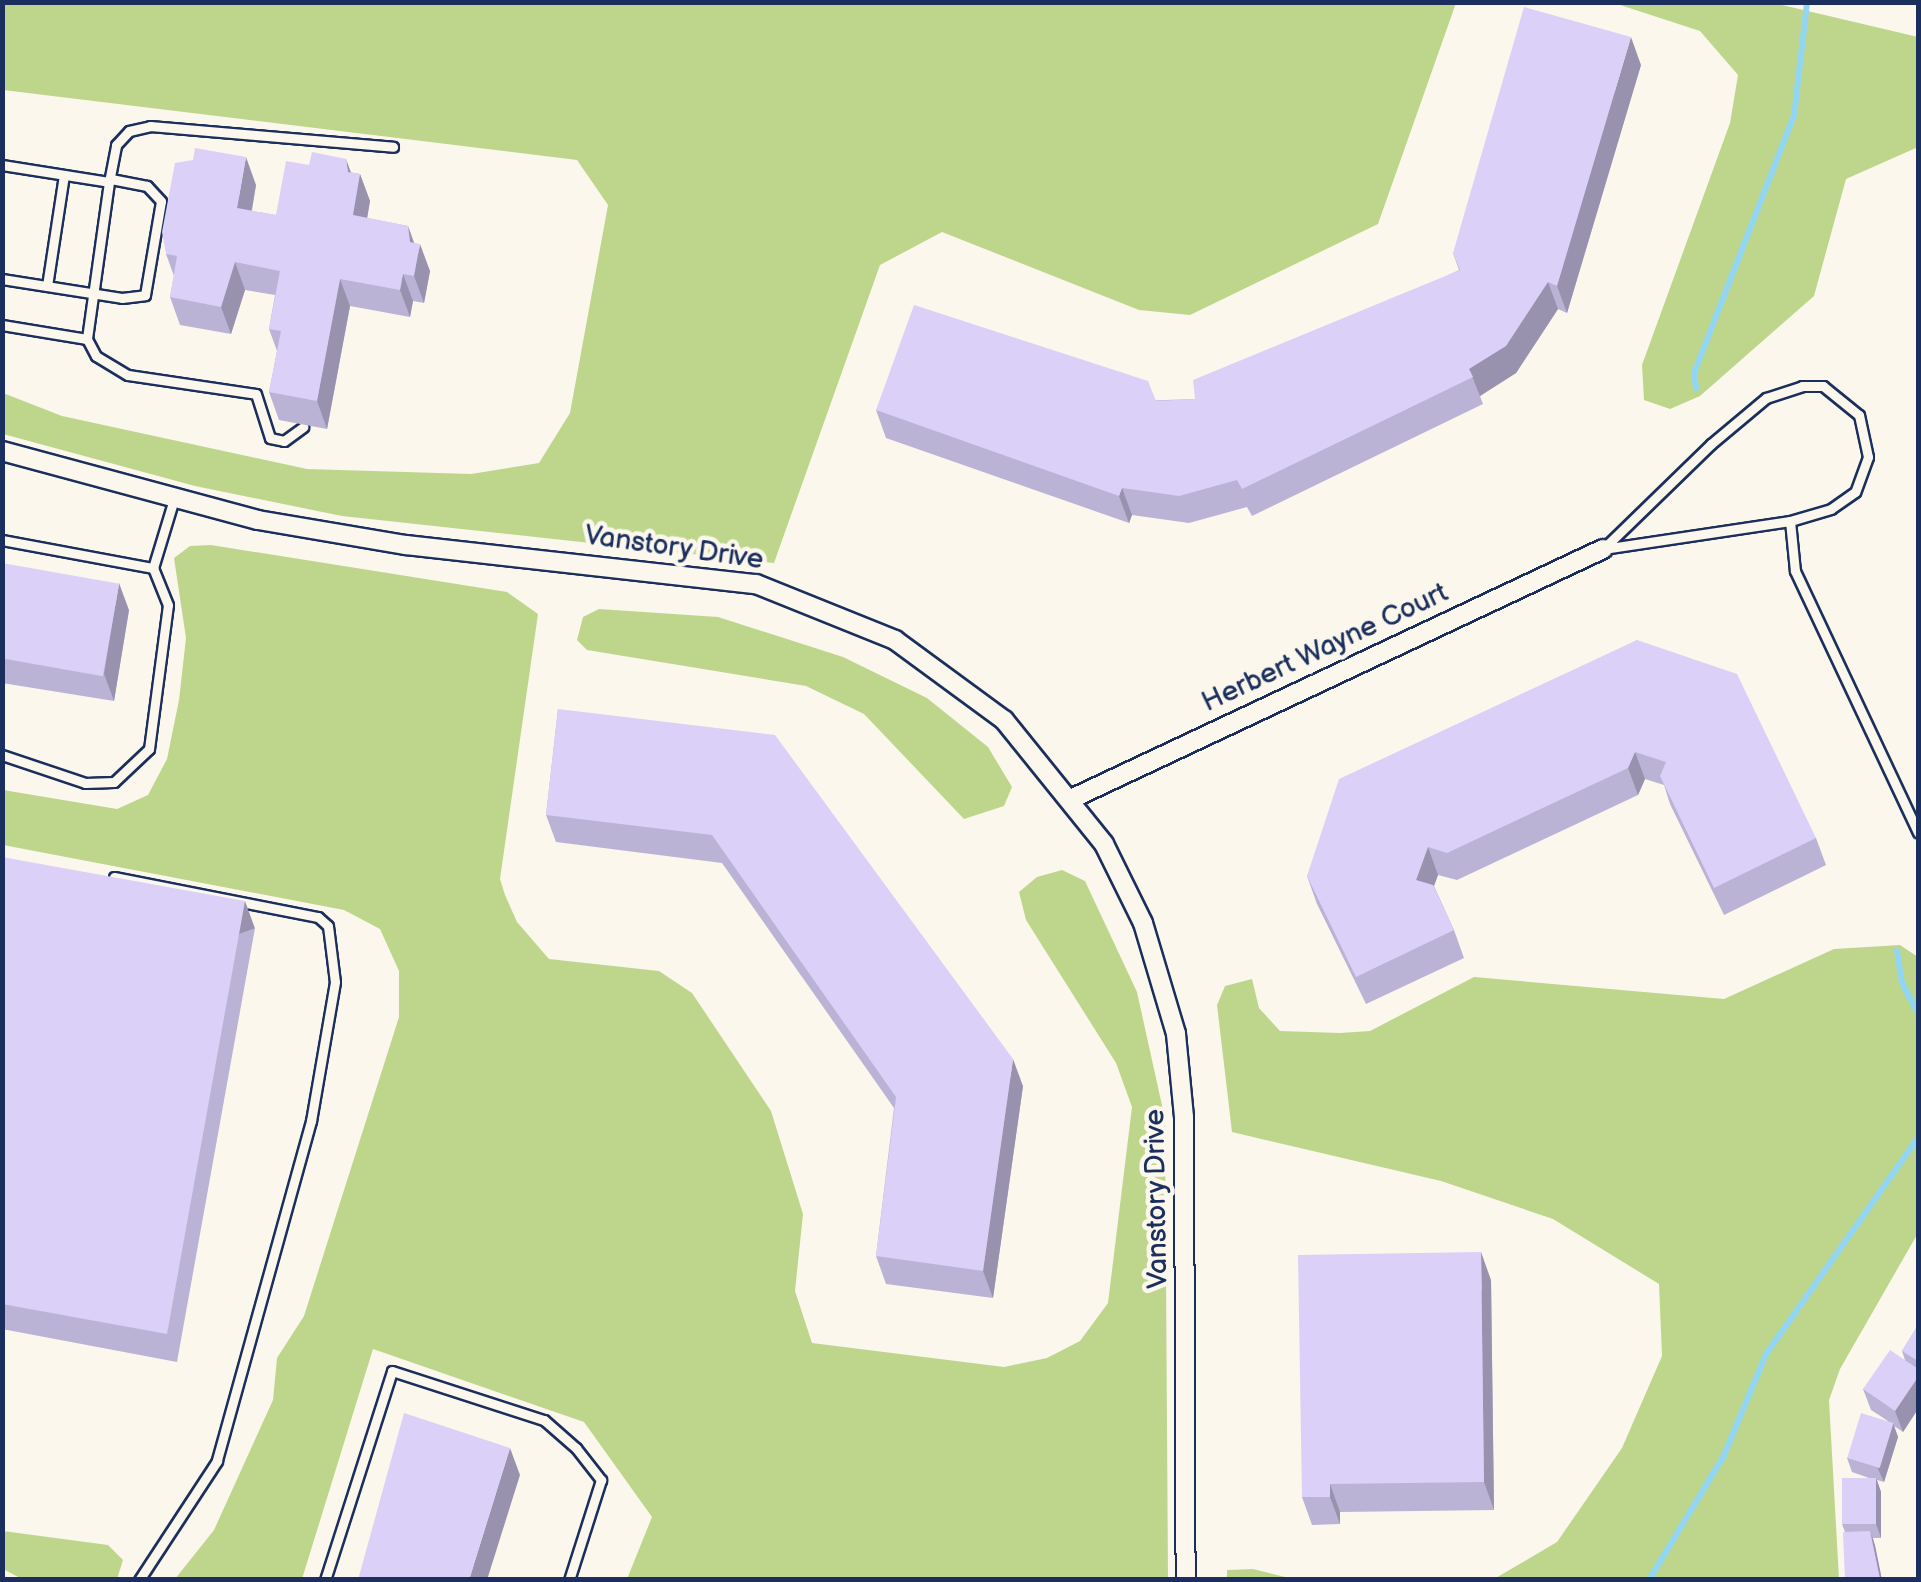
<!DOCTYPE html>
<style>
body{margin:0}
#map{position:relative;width:1921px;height:1582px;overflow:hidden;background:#fbf7ec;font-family:"Balsamiq Sans",sans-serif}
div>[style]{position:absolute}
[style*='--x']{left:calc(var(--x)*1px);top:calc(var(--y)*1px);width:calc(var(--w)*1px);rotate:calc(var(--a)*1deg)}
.green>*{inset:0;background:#bed68c}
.stream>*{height:6px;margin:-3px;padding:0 3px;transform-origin:3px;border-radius:3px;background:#92d6f4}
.roads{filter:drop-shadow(2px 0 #1b2f5e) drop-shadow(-2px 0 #1b2f5e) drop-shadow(0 2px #1b2f5e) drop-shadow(0 -2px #1b2f5e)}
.lane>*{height:9px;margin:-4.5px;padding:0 4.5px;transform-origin:4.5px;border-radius:4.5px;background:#fbf7ec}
.street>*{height:18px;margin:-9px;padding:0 9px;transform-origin:9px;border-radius:9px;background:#fbf7ec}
.wall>*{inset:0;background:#bbb3d5}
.shaded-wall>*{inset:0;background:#9992ae;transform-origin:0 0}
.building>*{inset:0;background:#dad0f8;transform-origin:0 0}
span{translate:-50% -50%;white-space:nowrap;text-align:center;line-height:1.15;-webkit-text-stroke:9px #fbf7ec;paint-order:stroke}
.street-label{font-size:28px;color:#1b2f5e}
.frame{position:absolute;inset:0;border:5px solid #1b2f5e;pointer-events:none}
</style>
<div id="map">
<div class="green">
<div style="clip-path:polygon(3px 2px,1456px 2px,1456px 3px,1378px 224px,1190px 315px,1139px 310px,942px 232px,880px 265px,774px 563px,342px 516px,195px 486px,3px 434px,3px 393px,62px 416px,307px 469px,471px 474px,539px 463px,570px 413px,608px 205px,577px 160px,3px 90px)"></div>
<div style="clip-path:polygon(1614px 3px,1774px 3px,1918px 37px,1918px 147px,1846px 179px,1814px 296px,1700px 396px,1670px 409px,1644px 400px,1642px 365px,1730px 123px,1738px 75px,1700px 31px)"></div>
<div style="clip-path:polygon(211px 545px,507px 592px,538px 614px,500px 879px,505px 895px,517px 922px,549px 959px,659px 971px,692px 993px,771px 1111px,803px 1214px,795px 1291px,812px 1343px,1004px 1367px,1047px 1358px,1080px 1341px,1108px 1303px,1132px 1107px,1116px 1063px,1026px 920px,1019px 892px,1037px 877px,1062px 870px,1085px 881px,1137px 992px,1165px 1119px,1168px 1579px,627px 1579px,652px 1517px,584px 1422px,373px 1349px,302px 1579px,175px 1579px,214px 1530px,273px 1400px,277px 1358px,304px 1316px,399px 1017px,399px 971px,380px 929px,344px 910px,3px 845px,3px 790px,117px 809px,148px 795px,167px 759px,179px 700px,186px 638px,174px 558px,190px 546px)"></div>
<div style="clip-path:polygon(599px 609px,718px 617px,843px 657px,927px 698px,988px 747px,1012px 787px,1004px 806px,964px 819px,864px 714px,806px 686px,587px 650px,577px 640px,583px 617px)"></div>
<div style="clip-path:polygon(1900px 945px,1918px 957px,1918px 1233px,1840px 1369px,1829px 1400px,1839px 1579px,1494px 1579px,1557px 1542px,1622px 1448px,1662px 1356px,1659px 1284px,1553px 1219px,1441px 1181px,1232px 1132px,1217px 1005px,1225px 986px,1252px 979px,1259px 1008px,1280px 1031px,1340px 1033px,1370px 1031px,1474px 977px,1724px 999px,1834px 949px)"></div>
<div style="clip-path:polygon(3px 1531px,108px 1545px,123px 1560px,117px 1579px,22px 1579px,3px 1569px)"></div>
<div style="clip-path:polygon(1253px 1569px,1293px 1579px,1227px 1579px,1227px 1570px)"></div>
</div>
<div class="stream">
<div style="--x:1696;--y:388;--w:15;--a:-98"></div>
<div style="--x:1694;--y:373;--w:277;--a:-68.8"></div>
<div style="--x:1794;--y:115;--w:114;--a:-83.4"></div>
<div style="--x:1897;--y:951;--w:32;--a:81"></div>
<div style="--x:1902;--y:983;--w:34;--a:62"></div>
<div style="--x:1649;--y:1580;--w:146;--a:-59"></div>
<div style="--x:1724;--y:1455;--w:109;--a:-67.4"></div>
<div style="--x:1766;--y:1354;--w:264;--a:-54.9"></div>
</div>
<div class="roads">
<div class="lane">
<div style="--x:2;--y:165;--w:108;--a:9"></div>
<div style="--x:109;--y:182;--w:38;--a:-79"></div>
<div style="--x:116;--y:145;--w:19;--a:-47"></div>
<div style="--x:129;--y:131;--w:22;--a:-13"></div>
<div style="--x:150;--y:126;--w:244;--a:4.9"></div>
<div style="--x:109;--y:182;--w:159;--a:98"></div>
<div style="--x:87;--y:339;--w:19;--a:62"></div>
<div style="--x:96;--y:356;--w:37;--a:31"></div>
<div style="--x:128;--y:375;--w:129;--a:8.4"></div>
<div style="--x:256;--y:394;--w:46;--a:72.3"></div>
<div style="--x:270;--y:438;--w:14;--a:12"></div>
<div style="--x:284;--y:441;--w:24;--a:-36"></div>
<div style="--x:2;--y:279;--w:121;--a:9"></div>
<div style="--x:122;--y:298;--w:23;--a:-7"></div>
<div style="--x:145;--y:295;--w:95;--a:-80.3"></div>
<div style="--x:161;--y:201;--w:21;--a:-133"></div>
<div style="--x:147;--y:186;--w:38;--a:-169"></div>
<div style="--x:47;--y:286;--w:112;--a:-81.3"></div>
<div style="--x:2;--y:325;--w:86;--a:9.4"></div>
<div style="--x:1802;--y:386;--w:21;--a:0"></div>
<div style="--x:1823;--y:386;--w:46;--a:38.9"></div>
<div style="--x:1859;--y:415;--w:43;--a:77.9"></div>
<div style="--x:1868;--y:457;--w:37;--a:110"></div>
<div style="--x:1855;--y:492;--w:29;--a:145"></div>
<div style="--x:1831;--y:509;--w:43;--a:163.7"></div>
<div style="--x:1790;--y:521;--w:189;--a:171.5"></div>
<div style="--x:1603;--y:549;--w:151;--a:-44.2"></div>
<div style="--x:1711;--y:444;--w:72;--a:-39.9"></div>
<div style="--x:1766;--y:398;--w:38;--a:-18"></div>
<div style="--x:1790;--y:521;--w:50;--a:84.3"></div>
<div style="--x:1795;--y:571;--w:289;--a:64.8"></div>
<div style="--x:2;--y:540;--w:154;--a:10.5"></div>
<div style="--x:153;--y:568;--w:69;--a:-73.1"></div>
<div style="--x:2;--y:755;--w:88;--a:18.6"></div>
<div style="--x:85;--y:783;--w:29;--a:-2"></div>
<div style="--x:114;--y:782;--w:48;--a:-43.3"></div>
<div style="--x:149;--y:749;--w:145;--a:-82.5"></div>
<div style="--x:168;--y:605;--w:40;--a:-112"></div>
<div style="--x:114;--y:877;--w:208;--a:11.1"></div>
<div style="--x:318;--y:917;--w:13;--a:42"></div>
<div style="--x:328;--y:926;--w:56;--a:82.9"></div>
<div style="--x:335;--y:982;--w:141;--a:99.8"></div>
<div style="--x:311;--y:1121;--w:353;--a:105.5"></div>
<div style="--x:217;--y:1461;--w:142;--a:123.2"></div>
<div style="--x:325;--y:1580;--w:219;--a:-72.2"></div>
<div style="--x:392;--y:1371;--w:160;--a:17.9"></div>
<div style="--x:544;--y:1420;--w:43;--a:41.2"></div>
<div style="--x:576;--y:1448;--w:41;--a:52"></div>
<div style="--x:601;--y:1480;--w:105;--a:107.7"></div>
</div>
<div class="street">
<div style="--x:2;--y:451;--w:265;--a:15.1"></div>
<div style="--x:258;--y:520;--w:150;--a:9.6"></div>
<div style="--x:406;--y:545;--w:352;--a:6.4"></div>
<div style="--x:756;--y:584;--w:150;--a:21.9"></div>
<div style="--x:895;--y:640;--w:135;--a:36.3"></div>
<div style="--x:1004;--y:720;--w:159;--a:51.1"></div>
<div style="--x:1104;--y:844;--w:88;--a:63.7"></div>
<div style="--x:1143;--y:923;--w:116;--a:73.4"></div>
<div style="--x:1176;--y:1034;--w:83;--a:84.5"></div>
<div style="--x:1184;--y:1117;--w:463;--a:89.8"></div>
<div style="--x:1071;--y:799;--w:588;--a:-25.17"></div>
</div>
</div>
<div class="wall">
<div style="clip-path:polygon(1641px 65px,1567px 313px,1558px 309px,1516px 373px,1480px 396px,1483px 404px,1252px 516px,1247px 507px,1189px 523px,1132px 515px,1129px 523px,886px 438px,876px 410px,1195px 399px,1459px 270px,1453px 253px)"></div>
<div style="clip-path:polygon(309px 165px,360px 174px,370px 201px,367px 218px,408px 226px,414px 242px,430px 271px,424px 303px,413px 301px,410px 317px,350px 306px,327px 429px,279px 420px,269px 392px,277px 351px,269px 329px,275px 295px,245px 290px,231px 334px,180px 325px,170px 297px,174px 276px,166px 254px,256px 185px,252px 211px,276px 215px)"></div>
<div style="clip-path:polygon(2px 563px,129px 610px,114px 701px,2px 683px)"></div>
<div style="clip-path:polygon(1637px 640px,1816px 838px,1826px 865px,1724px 915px,1670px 804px,1664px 785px,1645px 779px,1638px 795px,1457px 880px,1438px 875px,1434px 886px,1454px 930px,1464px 958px,1366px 1004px,1317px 904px,1307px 876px)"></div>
<div style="clip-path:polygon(558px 709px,1023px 1086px,993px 1298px,886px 1284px,876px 1256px,894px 1108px,722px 863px,556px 842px,546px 815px)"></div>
<div style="clip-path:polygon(2px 857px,255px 928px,177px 1362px,2px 1329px)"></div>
<div style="clip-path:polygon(1491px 1280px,1494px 1510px,1340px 1512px,1340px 1524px,1312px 1525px,1302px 1497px)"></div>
<div style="clip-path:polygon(1918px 1325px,1918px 1409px,1903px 1432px,1894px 1426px,1898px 1437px,1884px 1482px,1877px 1480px,1881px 1492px,1881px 1538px,1873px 1538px,1882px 1580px,1845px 1580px,1845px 1532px,1842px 1524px,1869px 1478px,1852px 1472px,1847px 1458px,1888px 1421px,1871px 1410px,1863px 1389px,1905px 1360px,1902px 1351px)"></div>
</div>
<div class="shaded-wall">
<div style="clip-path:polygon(1631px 37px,1641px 65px,1567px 313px,1557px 286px)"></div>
<div style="clip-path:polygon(246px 157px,256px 185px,247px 235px,237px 208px)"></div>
<div style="clip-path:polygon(346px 159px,356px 186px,360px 174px,370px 201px,363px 243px,353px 215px)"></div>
<div style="clip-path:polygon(408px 226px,418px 255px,420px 244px,430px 271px,424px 303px,414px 276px)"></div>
<div style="clip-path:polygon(235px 262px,245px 290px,231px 334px,221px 307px)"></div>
<div style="clip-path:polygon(403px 274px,413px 301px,410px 317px,400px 290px)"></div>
<div style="clip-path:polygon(340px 279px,350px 306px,327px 429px,317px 401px)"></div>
<div style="clip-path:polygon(1548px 282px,1558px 309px,1516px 373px,1480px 396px,1469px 369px)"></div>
<div style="clip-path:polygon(1122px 488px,1132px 515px,1129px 523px,1119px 496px)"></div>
<div style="clip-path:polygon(119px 583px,129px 610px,114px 701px,104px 674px)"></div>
<div style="clip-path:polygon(1635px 752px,1645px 779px,1638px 795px,1628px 768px)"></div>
<div style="clip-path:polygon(1428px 847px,1438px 875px,1426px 907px,1416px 880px)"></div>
<div style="left:245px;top:901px;width:29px;height:440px;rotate:70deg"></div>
<div style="clip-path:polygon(1013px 1059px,1023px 1086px,993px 1298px,983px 1271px)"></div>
<div style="clip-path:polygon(1481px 1252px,1491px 1280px,1494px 1510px,1484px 1482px)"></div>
<div style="clip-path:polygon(1918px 1377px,1918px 1409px,1903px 1432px,1895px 1411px)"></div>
<div style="clip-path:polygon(1893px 1423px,1898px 1437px,1884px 1482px,1878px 1469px)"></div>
<div style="clip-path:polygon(510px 1448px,520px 1475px,487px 1580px,469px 1580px)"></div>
<div style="clip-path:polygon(1876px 1478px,1881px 1492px,1881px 1538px,1876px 1524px)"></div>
<div style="clip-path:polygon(1330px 1484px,1340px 1512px,1340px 1524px,1330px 1497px)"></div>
<div style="clip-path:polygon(1870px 1531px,1875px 1545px,1882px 1580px,1880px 1579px)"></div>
</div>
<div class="building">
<div style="clip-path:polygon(1524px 7px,1631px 37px,1557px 286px,1548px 282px,1506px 346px,1469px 369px,1473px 377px,1242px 489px,1237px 480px,1179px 496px,1122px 488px,1119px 496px,876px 410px,914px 305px,1148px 381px,1156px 401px,1195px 399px,1193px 380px,1460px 270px,1453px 253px)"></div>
<div style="clip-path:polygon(195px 148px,246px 157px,237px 208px,276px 215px,286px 161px,309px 165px,312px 152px,346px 159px,348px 172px,360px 174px,353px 215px,408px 226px,410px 242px,420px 244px,414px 276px,403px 274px,400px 290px,340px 279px,317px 401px,269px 392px,281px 331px,269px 329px,280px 271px,235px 262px,221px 307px,170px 297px,177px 256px,166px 254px,162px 232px,175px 163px,193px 160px)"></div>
<div style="left:2px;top:563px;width:119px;height:94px;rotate:10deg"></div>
<div style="clip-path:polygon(1637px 640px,1737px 674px,1816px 838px,1714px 888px,1660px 776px,1666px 762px,1635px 752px,1628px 768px,1447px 853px,1428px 847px,1416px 880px,1433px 885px,1454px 930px,1356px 977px,1307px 876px,1339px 779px)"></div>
<div style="clip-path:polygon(558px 709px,775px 735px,1013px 1059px,983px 1271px,876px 1256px,896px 1097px,712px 835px,546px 815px)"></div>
<div style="clip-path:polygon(2px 857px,245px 901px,167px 1334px,2px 1304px)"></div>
<div style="clip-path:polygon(1481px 1252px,1484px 1482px,1330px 1484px,1330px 1497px,1302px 1497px,1298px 1255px)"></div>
<div style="clip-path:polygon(1918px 1325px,1918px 1361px,1902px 1351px)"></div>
<div style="clip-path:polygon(1890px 1350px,1918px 1369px,1918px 1377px,1895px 1411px,1863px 1389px)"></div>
<div style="clip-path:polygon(404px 1413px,510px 1448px,469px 1580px,358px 1580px)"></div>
<div style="left:1861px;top:1413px;width:34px;height:47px;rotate:17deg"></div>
<div style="left:1842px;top:1478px;width:34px;height:46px"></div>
<div style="clip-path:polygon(1870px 1531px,1880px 1579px,1845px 1580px,1843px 1532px)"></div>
</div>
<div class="street-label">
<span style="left:674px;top:548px;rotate:8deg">Vanstory Drive</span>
<span style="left:1325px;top:648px;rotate:-25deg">Herbert Wayne Court</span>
<span style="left:1157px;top:1199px;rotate:-91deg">Vanstory Drive</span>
</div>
<div class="frame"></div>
</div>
